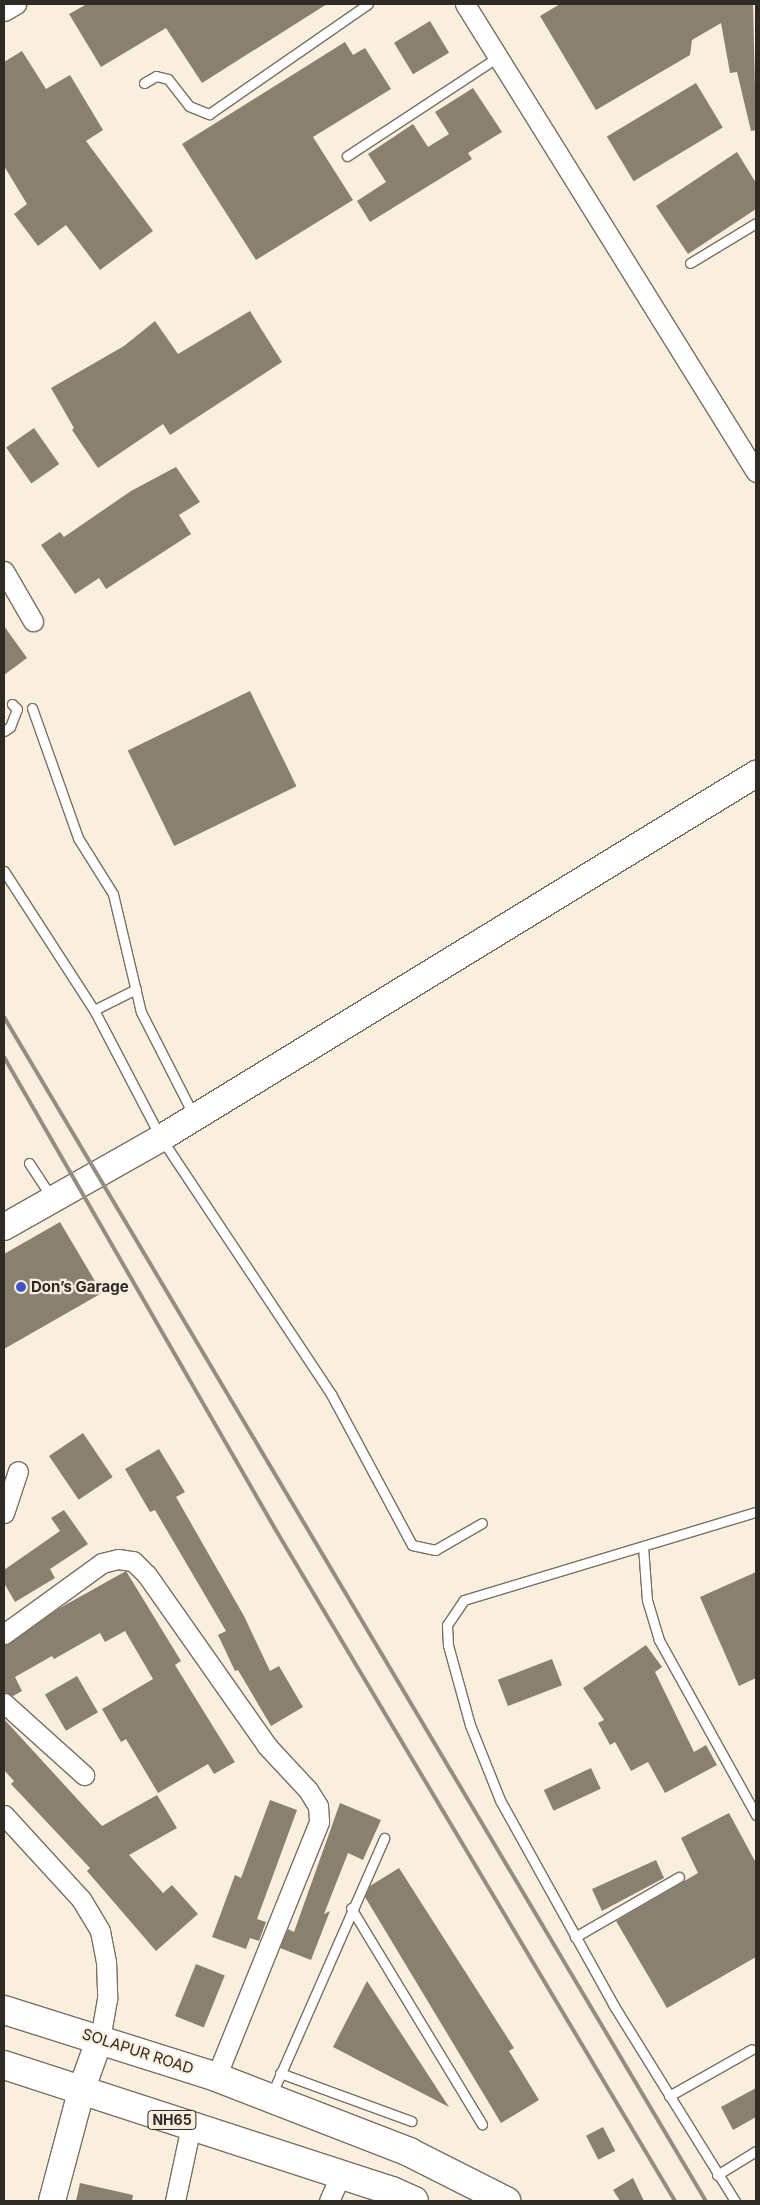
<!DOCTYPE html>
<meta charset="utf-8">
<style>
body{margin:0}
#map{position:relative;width:760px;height:2205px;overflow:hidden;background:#faefde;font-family:Inter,sans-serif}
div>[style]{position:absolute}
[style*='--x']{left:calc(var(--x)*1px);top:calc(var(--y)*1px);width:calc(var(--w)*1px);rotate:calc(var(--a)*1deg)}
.building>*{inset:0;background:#8a8071;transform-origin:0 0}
.roads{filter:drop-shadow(1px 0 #7a7062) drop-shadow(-1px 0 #7a7062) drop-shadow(0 1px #7a7062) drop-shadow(0 -1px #7a7062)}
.lane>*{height:9px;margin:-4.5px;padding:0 4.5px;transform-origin:4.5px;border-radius:4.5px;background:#fff}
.street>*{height:19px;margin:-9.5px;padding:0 9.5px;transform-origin:9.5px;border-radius:9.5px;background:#fff}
.secondary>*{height:26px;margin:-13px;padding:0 13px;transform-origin:13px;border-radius:13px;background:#fff}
.highway>*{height:28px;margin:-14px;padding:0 14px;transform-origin:14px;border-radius:14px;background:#fff}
.rail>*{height:4px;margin:-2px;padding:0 2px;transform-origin:2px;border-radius:2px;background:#958d82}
.dots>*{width:14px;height:14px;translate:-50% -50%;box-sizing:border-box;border:2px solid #faefde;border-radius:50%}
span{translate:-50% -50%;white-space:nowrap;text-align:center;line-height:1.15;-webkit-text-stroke:4.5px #faefde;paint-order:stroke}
.shield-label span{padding:1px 4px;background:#faefde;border:1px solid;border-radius:4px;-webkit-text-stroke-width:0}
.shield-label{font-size:14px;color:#2e2a24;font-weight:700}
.poi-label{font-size:15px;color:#2e2a24;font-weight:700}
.left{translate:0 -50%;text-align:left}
.street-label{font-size:15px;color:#2e2a24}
.frame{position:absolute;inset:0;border:5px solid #2e2a24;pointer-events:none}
</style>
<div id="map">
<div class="building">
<div style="clip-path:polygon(87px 4px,327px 4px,202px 83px,166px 28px,101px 67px,69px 14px)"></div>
<div style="clip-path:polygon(560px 4px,753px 4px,756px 130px,751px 131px,737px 72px,730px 73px,721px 23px,692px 40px,690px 55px,596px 110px,540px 16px)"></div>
<div style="left:430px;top:21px;width:37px;height:42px;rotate:59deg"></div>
<div style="clip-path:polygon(345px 42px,353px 55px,365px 48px,391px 89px,313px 137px,353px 200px,256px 260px,182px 144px)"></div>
<div style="clip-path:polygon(22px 51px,46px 89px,70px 75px,103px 130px,86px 141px,153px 231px,100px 270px,66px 225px,38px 246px,14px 214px,27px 204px,4px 166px,4px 62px)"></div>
<div style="left:696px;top:83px;width:52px;height:104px;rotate:59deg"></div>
<div style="clip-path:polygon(473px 88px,502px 132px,468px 153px,472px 159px,370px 222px,357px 201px,386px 182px,368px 154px,413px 124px,428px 147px,449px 134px,435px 112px)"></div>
<div style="clip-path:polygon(737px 152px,756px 183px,756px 209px,688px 254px,656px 206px)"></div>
<div style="clip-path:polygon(250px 311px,282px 362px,170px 435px,163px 424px,98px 468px,72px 430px,74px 428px,51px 388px,124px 346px,155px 321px,178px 354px)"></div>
<div style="left:34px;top:428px;width:44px;height:34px;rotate:55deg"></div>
<div style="clip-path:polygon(176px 467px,200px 502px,179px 515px,191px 534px,106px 589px,99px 578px,75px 594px,41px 545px,60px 532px,64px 537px,131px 491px)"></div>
<div style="clip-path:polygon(4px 626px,27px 658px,4px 675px)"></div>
<div style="left:250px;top:691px;width:106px;height:136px;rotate:64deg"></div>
<div style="clip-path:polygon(60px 1222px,102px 1293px,4px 1349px,4px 1254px)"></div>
<div style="left:83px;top:1433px;width:53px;height:41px;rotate:56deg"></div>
<div style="clip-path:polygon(159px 1449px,185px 1492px,176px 1497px,244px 1616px,270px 1671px,279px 1666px,303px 1707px,271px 1726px,238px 1670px,235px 1671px,218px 1635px,226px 1631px,155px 1510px,150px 1512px,125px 1469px)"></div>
<div style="clip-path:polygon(64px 1510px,88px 1544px,50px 1569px,55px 1578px,15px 1602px,4px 1583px,4px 1570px,60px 1531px,51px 1518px)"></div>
<div style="clip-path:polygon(126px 1571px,181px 1661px,175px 1665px,235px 1762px,214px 1774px,208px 1764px,158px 1793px,126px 1739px,121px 1742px,102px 1709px,153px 1679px,125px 1631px,105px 1642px,100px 1633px,54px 1659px,52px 1656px,15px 1677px,22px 1691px,13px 1696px,4px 1692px,4px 1645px,58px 1609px)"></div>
<div style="clip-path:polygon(756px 1572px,756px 1678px,739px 1686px,700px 1597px)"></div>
<div style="clip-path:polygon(646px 1645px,662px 1667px,655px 1672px,694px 1752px,706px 1745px,717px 1765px,665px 1793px,648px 1762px,631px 1771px,615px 1742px,610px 1745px,598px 1723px,604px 1720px,583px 1688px)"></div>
<div style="left:552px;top:1659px;width:28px;height:58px;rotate:69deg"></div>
<div style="left:77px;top:1676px;width:42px;height:37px;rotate:60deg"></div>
<div style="clip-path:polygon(4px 1719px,102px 1826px,157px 1795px,177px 1828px,129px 1855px,163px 1893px,172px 1885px,198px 1914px,156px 1951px,87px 1871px,90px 1868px,11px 1784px,14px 1781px,4px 1770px)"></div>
<div style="left:591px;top:1768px;width:23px;height:52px;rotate:65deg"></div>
<div style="clip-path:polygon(270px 1800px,297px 1810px,257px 1919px,266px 1922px,259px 1941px,250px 1938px,246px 1949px,212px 1937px,235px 1875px,241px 1878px)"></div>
<div style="clip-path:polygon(340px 1803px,381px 1820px,363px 1860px,348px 1853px,324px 1914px,330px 1911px,311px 1960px,280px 1948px,288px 1929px,294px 1932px)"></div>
<div style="clip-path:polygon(729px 1813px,756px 1863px,756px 1957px,667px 2008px,616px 1921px,698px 1873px,681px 1838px)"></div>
<div style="clip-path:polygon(656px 1860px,664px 1878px,602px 1911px,592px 1889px)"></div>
<div style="clip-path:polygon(399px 1868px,514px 2048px,509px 2051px,539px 2100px,501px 2123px,365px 1897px,370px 1886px)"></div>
<div style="left:196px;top:1964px;width:31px;height:56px;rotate:22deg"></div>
<div style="clip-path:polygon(367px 1981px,449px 2107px,333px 2047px)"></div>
<div style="clip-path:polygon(756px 2088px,756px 2117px,733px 2130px,721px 2107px)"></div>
<div style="left:603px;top:2127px;width:27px;height:19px;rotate:63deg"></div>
<div style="clip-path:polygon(633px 2178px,644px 2201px,620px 2201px,613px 2190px)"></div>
<div style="clip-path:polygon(80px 2183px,133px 2195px,132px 2201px,76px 2201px)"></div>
</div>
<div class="roads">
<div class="lane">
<div style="--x:144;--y:83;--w:14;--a:-30"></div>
<div style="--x:156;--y:76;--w:12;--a:14"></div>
<div style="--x:168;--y:79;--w:34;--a:52"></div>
<div style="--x:189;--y:106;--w:22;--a:22"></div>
<div style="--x:209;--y:114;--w:193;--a:-34.7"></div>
<div style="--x:347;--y:156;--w:181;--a:-33.3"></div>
<div style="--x:690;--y:263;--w:77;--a:-31.2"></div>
<div style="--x:32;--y:708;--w:138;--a:70.5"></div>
<div style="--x:78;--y:838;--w:66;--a:58"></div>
<div style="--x:113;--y:894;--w:121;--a:76.7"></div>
<div style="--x:141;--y:1012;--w:117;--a:63"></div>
<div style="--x:4;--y:731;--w:7;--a:-34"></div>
<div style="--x:10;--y:727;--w:19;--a:-69"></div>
<div style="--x:17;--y:709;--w:7;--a:-135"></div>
<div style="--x:4;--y:871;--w:166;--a:57.1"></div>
<div style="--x:94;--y:1010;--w:144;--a:62.4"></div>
<div style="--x:161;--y:1138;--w:307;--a:56.4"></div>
<div style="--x:331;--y:1394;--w:171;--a:61.8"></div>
<div style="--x:412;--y:1545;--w:24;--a:12"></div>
<div style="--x:435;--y:1550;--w:54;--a:-29.9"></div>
<div style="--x:94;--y:1010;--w:47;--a:-26.6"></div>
<div style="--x:29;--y:1163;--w:42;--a:56.7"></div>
<div style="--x:643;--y:1546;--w:54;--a:85.8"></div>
<div style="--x:647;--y:1600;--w:42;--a:73.3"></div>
<div style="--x:659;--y:1640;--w:200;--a:61"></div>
<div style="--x:351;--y:1908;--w:253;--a:58.8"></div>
<div style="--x:575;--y:1937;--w:120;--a:-30"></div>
<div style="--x:280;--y:2073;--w:140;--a:20.1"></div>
<div style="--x:271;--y:2096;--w:282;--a:-66.3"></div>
<div style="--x:669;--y:2096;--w:95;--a:-29.5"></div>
<div style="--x:717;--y:2175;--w:46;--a:-31.6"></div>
<div style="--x:735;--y:2201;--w:232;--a:-121.8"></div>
<div style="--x:613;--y:2004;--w:233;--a:-119"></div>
<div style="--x:500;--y:1800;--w:81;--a:-111.8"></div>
<div style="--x:470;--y:1725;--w:83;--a:-105.4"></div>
<div style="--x:448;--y:1645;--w:20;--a:-93"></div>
<div style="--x:447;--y:1625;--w:30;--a:-56"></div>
<div style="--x:464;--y:1600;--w:305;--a:-16.8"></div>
</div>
<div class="street">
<div style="--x:465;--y:4;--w:551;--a:58.13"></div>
<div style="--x:4;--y:11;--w:14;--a:-30"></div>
<div style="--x:4;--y:571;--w:58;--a:59.9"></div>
<div style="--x:4;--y:1513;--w:44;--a:-71.6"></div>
<div style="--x:4;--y:1634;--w:121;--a:-35.9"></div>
<div style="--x:102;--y:1563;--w:16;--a:-14"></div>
<div style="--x:118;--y:1559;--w:15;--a:8"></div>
<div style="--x:133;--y:1561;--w:20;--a:45"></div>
<div style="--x:147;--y:1575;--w:209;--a:54.9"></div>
<div style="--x:267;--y:1746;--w:60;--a:47"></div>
<div style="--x:308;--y:1790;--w:19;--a:58"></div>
<div style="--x:318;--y:1806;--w:16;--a:86"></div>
<div style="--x:319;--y:1822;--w:275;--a:112"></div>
<div style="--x:4;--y:1703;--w:108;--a:42"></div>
<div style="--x:4;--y:1815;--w:114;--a:47.5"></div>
<div style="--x:81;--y:1899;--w:37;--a:59"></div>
<div style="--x:100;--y:1931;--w:31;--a:79"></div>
<div style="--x:106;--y:1961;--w:38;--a:88"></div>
<div style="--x:107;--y:1999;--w:40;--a:100"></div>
<div style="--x:175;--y:2201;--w:77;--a:-78"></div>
<div style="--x:329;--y:2201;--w:30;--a:-66"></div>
</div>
<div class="secondary">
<div style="--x:4;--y:1227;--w:180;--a:-29.5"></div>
<div style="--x:161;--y:1138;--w:698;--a:-31.46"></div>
<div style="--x:52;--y:2201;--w:117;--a:-75.1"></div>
<div style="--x:82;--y:2088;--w:53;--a:-70.2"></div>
</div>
<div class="highway">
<div style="--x:4;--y:2010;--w:222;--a:17.5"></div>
<div style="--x:216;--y:2077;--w:207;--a:21.2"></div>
<div style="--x:409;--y:2152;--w:109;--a:26.8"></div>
<div style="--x:4;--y:2065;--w:408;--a:18"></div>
<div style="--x:392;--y:2191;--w:24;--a:24"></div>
</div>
</div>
<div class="rail">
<div style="--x:4;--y:1017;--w:1376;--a:59.34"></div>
<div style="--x:4;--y:1057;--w:542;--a:60.12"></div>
<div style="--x:274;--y:1527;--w:784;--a:59.25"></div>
</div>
<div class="dots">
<div style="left:21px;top:1287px;background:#4253c6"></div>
</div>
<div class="shield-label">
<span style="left:172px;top:2120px">NH65</span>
</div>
<div class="poi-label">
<span class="left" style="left:31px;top:1287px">Don’s Garage</span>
</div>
<div class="street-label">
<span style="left:138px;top:2051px;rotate:18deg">SOLAPUR ROAD</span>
</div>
<div class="frame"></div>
</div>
